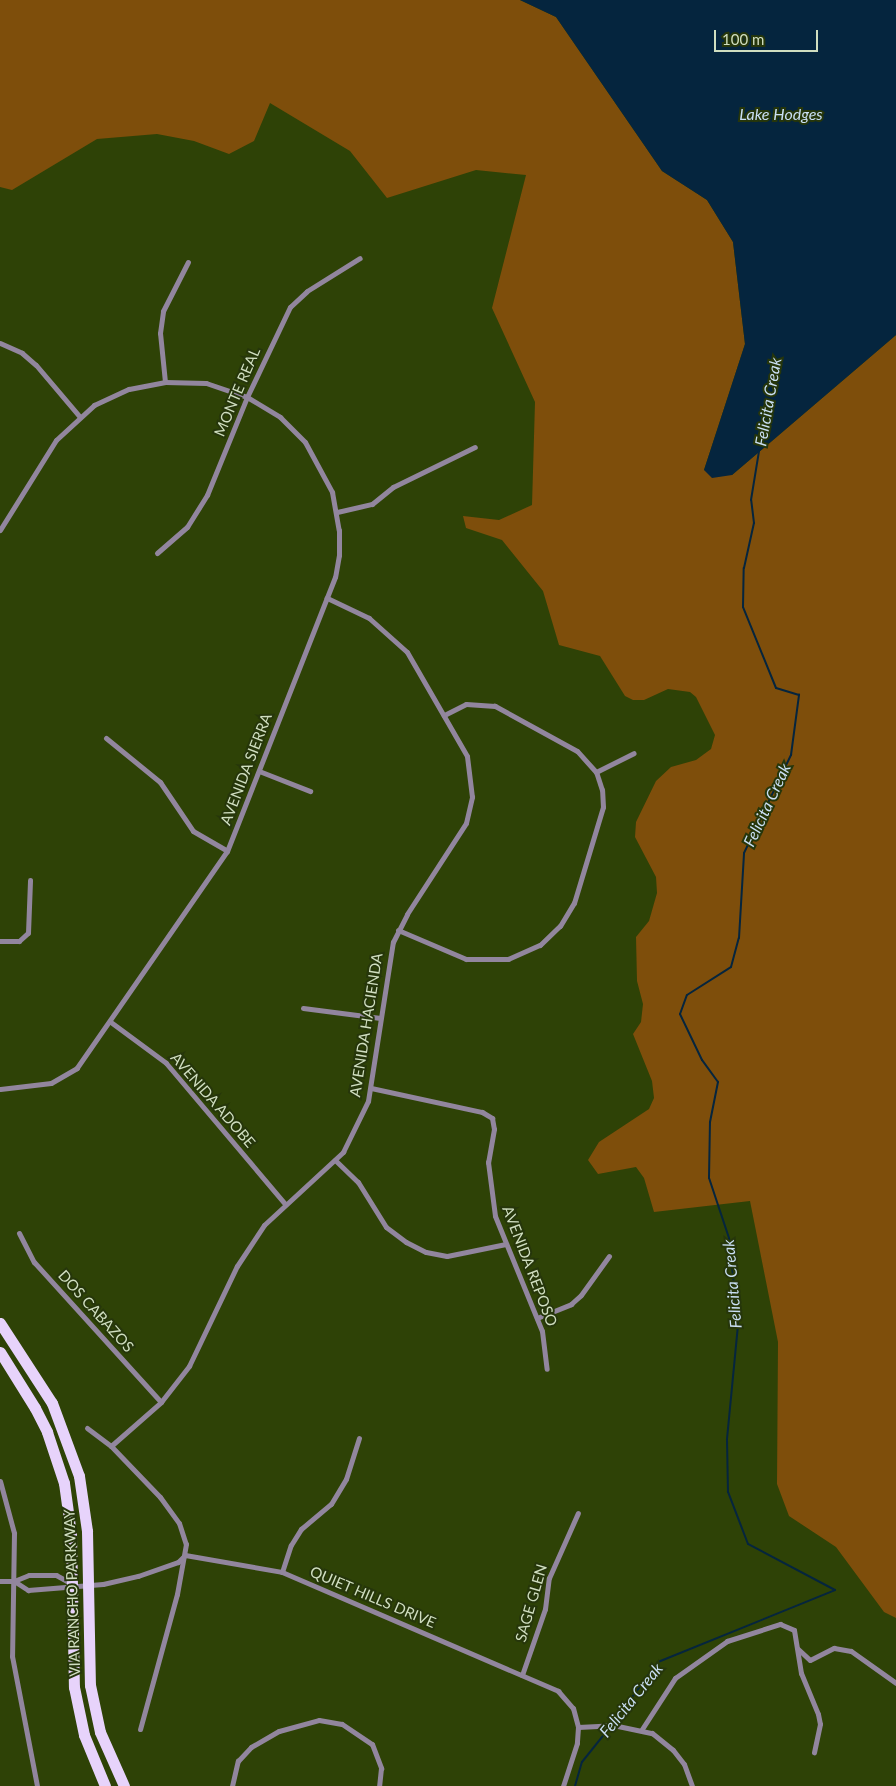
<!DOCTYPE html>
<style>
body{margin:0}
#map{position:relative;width:896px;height:1786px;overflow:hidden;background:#2e4206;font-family:Lato,sans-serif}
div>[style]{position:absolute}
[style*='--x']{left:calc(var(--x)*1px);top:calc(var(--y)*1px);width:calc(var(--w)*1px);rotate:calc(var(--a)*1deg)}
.green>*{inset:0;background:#7e4e0b}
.water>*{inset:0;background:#05253e}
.stream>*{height:2px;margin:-1px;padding:0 1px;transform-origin:1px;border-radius:1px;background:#05253e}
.minor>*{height:5px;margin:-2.5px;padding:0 2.5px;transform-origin:2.5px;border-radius:2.5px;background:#92869e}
.primary>*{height:11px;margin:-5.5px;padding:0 5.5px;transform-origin:5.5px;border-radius:5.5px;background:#e7d3fb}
span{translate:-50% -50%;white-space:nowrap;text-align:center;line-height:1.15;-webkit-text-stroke:4px #26360b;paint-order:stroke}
.street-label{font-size:15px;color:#d0dec0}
.water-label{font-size:16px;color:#cadff4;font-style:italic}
.scale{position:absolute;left:714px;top:30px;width:104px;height:22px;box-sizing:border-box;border:2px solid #d0dec0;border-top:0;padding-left:6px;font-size:15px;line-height:18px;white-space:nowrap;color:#d0dec0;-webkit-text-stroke:4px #26360b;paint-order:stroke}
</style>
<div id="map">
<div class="green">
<div style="clip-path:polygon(0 0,520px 0,556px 17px,662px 171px,707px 200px,733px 242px,745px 344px,704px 470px,732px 475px,896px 335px,896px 1618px,884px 1612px,836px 1547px,789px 1516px,777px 1484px,778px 1342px,750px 1201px,654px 1212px,644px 1178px,636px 1167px,598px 1174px,588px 1160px,599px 1142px,649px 1109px,654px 1098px,652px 1081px,633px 1034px,641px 1022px,643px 1004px,637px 981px,636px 937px,649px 921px,657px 893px,656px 877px,635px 837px,636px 822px,656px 781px,671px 767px,696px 760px,711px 749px,715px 735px,696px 697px,690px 692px,668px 689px,644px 700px,633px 700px,625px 696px,600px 656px,559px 645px,543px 591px,502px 540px,466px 528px,463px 516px,499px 520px,532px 505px,535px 402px,492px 308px,526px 175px,476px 170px,387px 198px,350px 151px,270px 103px,254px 141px,229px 154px,194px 141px,157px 134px,97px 139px,12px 190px,0 187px)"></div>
</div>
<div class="water">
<div style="clip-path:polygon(520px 0,896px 0,896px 335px,732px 475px,712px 478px,704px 470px,745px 344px,733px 242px,707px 200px,662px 171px,556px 17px)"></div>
</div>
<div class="stream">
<div style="--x:613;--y:1723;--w:76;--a:-53.6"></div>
<div style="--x:658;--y:1662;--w:191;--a:-22.1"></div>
<div style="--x:835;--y:1590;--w:98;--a:-152.1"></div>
<div style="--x:748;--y:1544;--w:56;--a:-111"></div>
<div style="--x:728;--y:1492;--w:53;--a:-91.1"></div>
<div style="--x:727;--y:1439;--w:115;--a:-84.5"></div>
<div style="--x:738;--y:1325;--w:87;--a:-95.9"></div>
<div style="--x:729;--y:1238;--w:63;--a:-108.4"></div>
<div style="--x:709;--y:1178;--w:56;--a:-89"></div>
<div style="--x:710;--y:1122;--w:41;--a:-78.7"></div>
<div style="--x:718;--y:1082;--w:27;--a:-126"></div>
<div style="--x:702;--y:1060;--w:51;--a:-115.6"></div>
<div style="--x:680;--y:1014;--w:20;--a:-70"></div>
<div style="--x:687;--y:995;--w:52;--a:-32.5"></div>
<div style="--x:731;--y:967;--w:30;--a:-75"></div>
<div style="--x:739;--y:938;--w:85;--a:-86.6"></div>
<div style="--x:744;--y:853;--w:109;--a:-64.4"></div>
<div style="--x:791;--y:755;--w:61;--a:-82.4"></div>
<div style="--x:799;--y:695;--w:24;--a:-163"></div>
<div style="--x:776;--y:688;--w:87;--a:-112.2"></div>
<div style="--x:743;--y:607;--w:39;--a:-89"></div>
<div style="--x:744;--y:568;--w:46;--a:-77.5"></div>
<div style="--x:754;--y:523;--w:23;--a:-97"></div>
<div style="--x:751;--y:500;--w:50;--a:-80.7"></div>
<div style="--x:575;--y:1786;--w:25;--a:-74"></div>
<div style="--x:582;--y:1762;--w:45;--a:-51.3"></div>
</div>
<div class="minor">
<div style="--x:0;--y:343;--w:24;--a:24"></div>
<div style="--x:22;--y:353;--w:18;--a:41"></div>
<div style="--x:36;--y:365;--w:68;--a:49.8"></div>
<div style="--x:165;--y:382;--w:49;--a:-95.8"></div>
<div style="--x:160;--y:333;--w:22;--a:-82"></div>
<div style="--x:163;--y:311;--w:55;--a:-63"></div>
<div style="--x:337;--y:512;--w:36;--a:-13"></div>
<div style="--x:372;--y:504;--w:27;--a:-39"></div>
<div style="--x:393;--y:487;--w:91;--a:-26"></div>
<div style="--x:0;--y:530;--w:106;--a:-58.1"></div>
<div style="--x:56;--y:440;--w:52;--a:-42.6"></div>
<div style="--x:94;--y:405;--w:38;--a:-25"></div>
<div style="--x:129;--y:389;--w:37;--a:-11"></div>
<div style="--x:165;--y:382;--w:41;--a:1.4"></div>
<div style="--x:206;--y:383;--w:43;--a:18.9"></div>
<div style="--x:247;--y:397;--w:39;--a:31"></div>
<div style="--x:280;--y:417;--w:35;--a:45"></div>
<div style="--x:305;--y:442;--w:57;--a:61.6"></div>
<div style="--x:332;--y:492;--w:39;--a:80"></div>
<div style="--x:339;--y:530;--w:25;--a:90"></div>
<div style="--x:339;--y:555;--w:22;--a:100"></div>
<div style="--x:335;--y:577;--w:295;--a:111.5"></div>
<div style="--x:227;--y:851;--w:264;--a:124.7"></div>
<div style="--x:77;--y:1068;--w:30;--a:150"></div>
<div style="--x:51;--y:1083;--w:51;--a:173.3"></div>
<div style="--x:157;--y:553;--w:40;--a:-41"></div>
<div style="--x:187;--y:527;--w:38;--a:-58"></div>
<div style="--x:207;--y:495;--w:106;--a:-67.8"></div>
<div style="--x:247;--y:397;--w:100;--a:-64.5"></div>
<div style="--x:290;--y:307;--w:23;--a:-43"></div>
<div style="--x:307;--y:291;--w:62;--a:-31.9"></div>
<div style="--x:106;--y:738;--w:70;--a:39.2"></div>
<div style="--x:160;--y:782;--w:59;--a:56"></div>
<div style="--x:193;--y:831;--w:39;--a:30"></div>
<div style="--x:259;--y:771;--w:55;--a:21.4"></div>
<div style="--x:596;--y:772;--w:42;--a:-26.6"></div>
<div style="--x:398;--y:930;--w:74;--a:23.1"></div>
<div style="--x:466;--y:959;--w:42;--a:0"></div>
<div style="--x:508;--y:959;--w:35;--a:-24"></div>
<div style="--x:540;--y:945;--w:28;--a:-44"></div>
<div style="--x:560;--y:926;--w:27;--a:-59"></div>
<div style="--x:574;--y:903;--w:100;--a:-73.2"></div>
<div style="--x:603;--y:807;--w:17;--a:-93"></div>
<div style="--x:602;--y:790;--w:19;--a:-108"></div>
<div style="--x:596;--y:772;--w:28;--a:-132"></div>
<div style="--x:577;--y:751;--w:94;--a:-151.2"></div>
<div style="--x:495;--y:706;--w:29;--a:-176"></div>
<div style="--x:466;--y:704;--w:25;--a:153"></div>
<div style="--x:0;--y:941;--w:19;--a:0"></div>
<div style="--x:19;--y:941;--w:12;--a:-42"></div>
<div style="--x:28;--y:933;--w:53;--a:-87.8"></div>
<div style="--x:303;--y:1008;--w:78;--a:7.4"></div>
<div style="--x:112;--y:1023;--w:67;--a:36.5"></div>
<div style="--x:166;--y:1063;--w:185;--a:49.8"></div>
<div style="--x:371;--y:1088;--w:114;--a:12.2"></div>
<div style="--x:482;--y:1112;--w:12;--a:31"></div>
<div style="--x:492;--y:1118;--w:11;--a:80"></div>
<div style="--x:494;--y:1129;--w:34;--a:100"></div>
<div style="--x:488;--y:1162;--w:54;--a:82.6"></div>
<div style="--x:495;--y:1216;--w:124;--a:67.8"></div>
<div style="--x:542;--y:1331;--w:38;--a:83"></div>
<div style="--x:335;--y:1160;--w:32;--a:44"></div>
<div style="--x:358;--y:1182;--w:53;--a:58.1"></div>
<div style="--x:386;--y:1227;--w:25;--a:37"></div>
<div style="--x:406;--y:1242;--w:22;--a:27"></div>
<div style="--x:426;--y:1252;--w:21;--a:11"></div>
<div style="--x:447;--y:1256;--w:60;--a:-11.5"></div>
<div style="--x:19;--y:1233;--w:33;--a:63"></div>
<div style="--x:34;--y:1262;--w:189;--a:47.8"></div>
<div style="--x:537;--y:1318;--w:37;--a:-22"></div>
<div style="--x:571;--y:1304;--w:13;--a:-42"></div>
<div style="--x:581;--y:1295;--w:48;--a:-54.3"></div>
<div style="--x:87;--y:1428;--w:30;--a:37"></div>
<div style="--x:111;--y:1446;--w:71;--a:46.1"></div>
<div style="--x:160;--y:1497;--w:32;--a:54"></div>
<div style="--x:179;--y:1523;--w:22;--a:72"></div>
<div style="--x:186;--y:1544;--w:51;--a:100.2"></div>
<div style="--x:177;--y:1594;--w:140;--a:105.3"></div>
<div style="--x:111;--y:1446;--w:67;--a:-41.3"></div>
<div style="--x:161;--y:1402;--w:46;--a:-52.1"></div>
<div style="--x:189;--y:1366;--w:111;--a:-64.4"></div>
<div style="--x:237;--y:1266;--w:49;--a:-56.6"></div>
<div style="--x:264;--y:1225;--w:108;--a:-42.7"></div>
<div style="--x:343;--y:1152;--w:57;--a:-63.9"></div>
<div style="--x:368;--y:1101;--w:161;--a:-81.1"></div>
<div style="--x:393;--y:942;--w:31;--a:-63"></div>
<div style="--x:407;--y:914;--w:108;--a:-57"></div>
<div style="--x:466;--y:823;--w:27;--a:-77"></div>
<div style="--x:472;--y:797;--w:41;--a:-97"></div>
<div style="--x:467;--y:756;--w:120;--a:-120"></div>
<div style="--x:407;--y:652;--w:51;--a:-138.2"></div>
<div style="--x:369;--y:618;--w:47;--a:-154.5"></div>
<div style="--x:0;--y:1481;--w:54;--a:74.9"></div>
<div style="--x:14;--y:1533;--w:123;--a:90.9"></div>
<div style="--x:12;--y:1656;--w:132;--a:79.1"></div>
<div style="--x:282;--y:1572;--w:28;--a:-72"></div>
<div style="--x:291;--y:1545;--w:19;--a:-58"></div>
<div style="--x:301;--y:1529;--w:39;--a:-40"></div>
<div style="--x:331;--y:1504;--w:29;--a:-59"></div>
<div style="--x:346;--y:1479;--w:43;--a:-72.4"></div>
<div style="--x:0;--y:1581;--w:14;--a:0"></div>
<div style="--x:14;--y:1581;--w:16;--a:-22"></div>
<div style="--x:29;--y:1575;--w:27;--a:0"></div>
<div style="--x:56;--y:1575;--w:18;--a:29"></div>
<div style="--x:14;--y:1581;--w:17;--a:33"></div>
<div style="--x:28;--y:1590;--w:75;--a:-4.6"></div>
<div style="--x:103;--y:1584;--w:36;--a:-13"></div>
<div style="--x:138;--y:1576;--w:42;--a:-19.3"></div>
<div style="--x:178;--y:1562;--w:10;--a:-45"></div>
<div style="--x:185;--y:1555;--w:98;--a:9.9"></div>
<div style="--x:282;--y:1572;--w:301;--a:23.3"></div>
<div style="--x:558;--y:1691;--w:23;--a:49"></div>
<div style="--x:573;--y:1708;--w:20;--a:75"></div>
<div style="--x:578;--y:1727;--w:16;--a:94"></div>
<div style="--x:577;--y:1743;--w:45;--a:108"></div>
<div style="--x:798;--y:1649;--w:16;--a:43"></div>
<div style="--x:810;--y:1660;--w:27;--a:-27"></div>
<div style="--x:834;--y:1648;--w:17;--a:10"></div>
<div style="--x:851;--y:1651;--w:55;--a:35.4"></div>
<div style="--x:522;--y:1675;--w:70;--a:-70.8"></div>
<div style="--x:545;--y:1609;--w:31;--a:-83"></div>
<div style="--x:549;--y:1578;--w:71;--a:-66"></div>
<div style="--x:578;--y:1727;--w:35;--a:-3"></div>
<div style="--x:613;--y:1725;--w:40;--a:12"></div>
<div style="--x:652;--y:1733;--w:27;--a:39"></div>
<div style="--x:673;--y:1750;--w:18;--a:52"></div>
<div style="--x:684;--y:1764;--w:23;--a:70"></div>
<div style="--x:642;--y:1729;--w:61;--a:-57.1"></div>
<div style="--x:675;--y:1678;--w:64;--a:-35.4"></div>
<div style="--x:727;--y:1641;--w:56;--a:-17.8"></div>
<div style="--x:780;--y:1624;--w:15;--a:23"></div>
<div style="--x:794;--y:1630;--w:44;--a:80.8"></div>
<div style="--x:801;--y:1673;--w:44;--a:67.5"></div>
<div style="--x:818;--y:1714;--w:10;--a:79"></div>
<div style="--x:820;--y:1724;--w:29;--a:102"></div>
<div style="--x:232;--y:1786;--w:26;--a:-77"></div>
<div style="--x:238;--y:1761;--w:19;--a:-47"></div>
<div style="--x:251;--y:1747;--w:32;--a:-30"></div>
<div style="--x:279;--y:1731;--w:41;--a:-15.4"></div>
<div style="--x:319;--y:1720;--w:23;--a:10"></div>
<div style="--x:342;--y:1724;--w:36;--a:34"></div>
<div style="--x:372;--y:1744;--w:26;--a:69"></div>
<div style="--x:381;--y:1768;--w:18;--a:96"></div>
</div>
<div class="primary">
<div style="--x:0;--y:1323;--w:95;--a:57"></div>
<div style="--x:52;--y:1403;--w:78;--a:69.7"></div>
<div style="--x:79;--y:1476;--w:56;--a:81.7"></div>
<div style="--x:87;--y:1531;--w:154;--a:88.9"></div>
<div style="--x:90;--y:1685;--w:48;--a:78"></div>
<div style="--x:100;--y:1732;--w:59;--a:66"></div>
<div style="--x:0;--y:1352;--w:66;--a:58"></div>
<div style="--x:35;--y:1408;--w:27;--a:63"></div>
<div style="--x:47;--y:1432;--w:54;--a:71.6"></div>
<div style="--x:64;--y:1483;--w:51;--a:82.2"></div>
<div style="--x:71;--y:1534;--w:153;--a:88.9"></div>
<div style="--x:74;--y:1687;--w:49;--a:78.2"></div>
<div style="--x:84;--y:1735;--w:55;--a:67.6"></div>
</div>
<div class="street-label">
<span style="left:237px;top:392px;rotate:-67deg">MONTE REAL</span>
<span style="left:246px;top:769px;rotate:-69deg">AVENIDA SIERRA</span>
<span style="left:366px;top:1025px;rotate:-81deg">AVENIDA HACIENDA</span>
<span style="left:213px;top:1100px;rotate:49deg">AVENIDA ADOBE</span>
<span style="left:530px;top:1266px;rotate:69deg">AVENIDA REPOSO</span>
<span style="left:96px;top:1311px;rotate:48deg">DOS CABAZOS</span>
<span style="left:72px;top:1593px;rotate:-92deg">VIA RANCHO PARKWAY</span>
<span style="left:373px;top:1597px;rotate:23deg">QUIET HILLS DRIVE</span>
<span style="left:531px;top:1603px;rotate:-74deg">SAGE GLEN</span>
</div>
<div class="water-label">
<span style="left:781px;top:114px">Lake Hodges</span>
<span style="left:768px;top:402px;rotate:-80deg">Felicita Creak</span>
<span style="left:767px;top:805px;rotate:-65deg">Felicita Creak</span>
<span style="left:732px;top:1284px;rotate:-95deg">Felicita Creak</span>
<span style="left:631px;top:1700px;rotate:-51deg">Felicita Creak</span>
</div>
<div class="scale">100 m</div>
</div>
